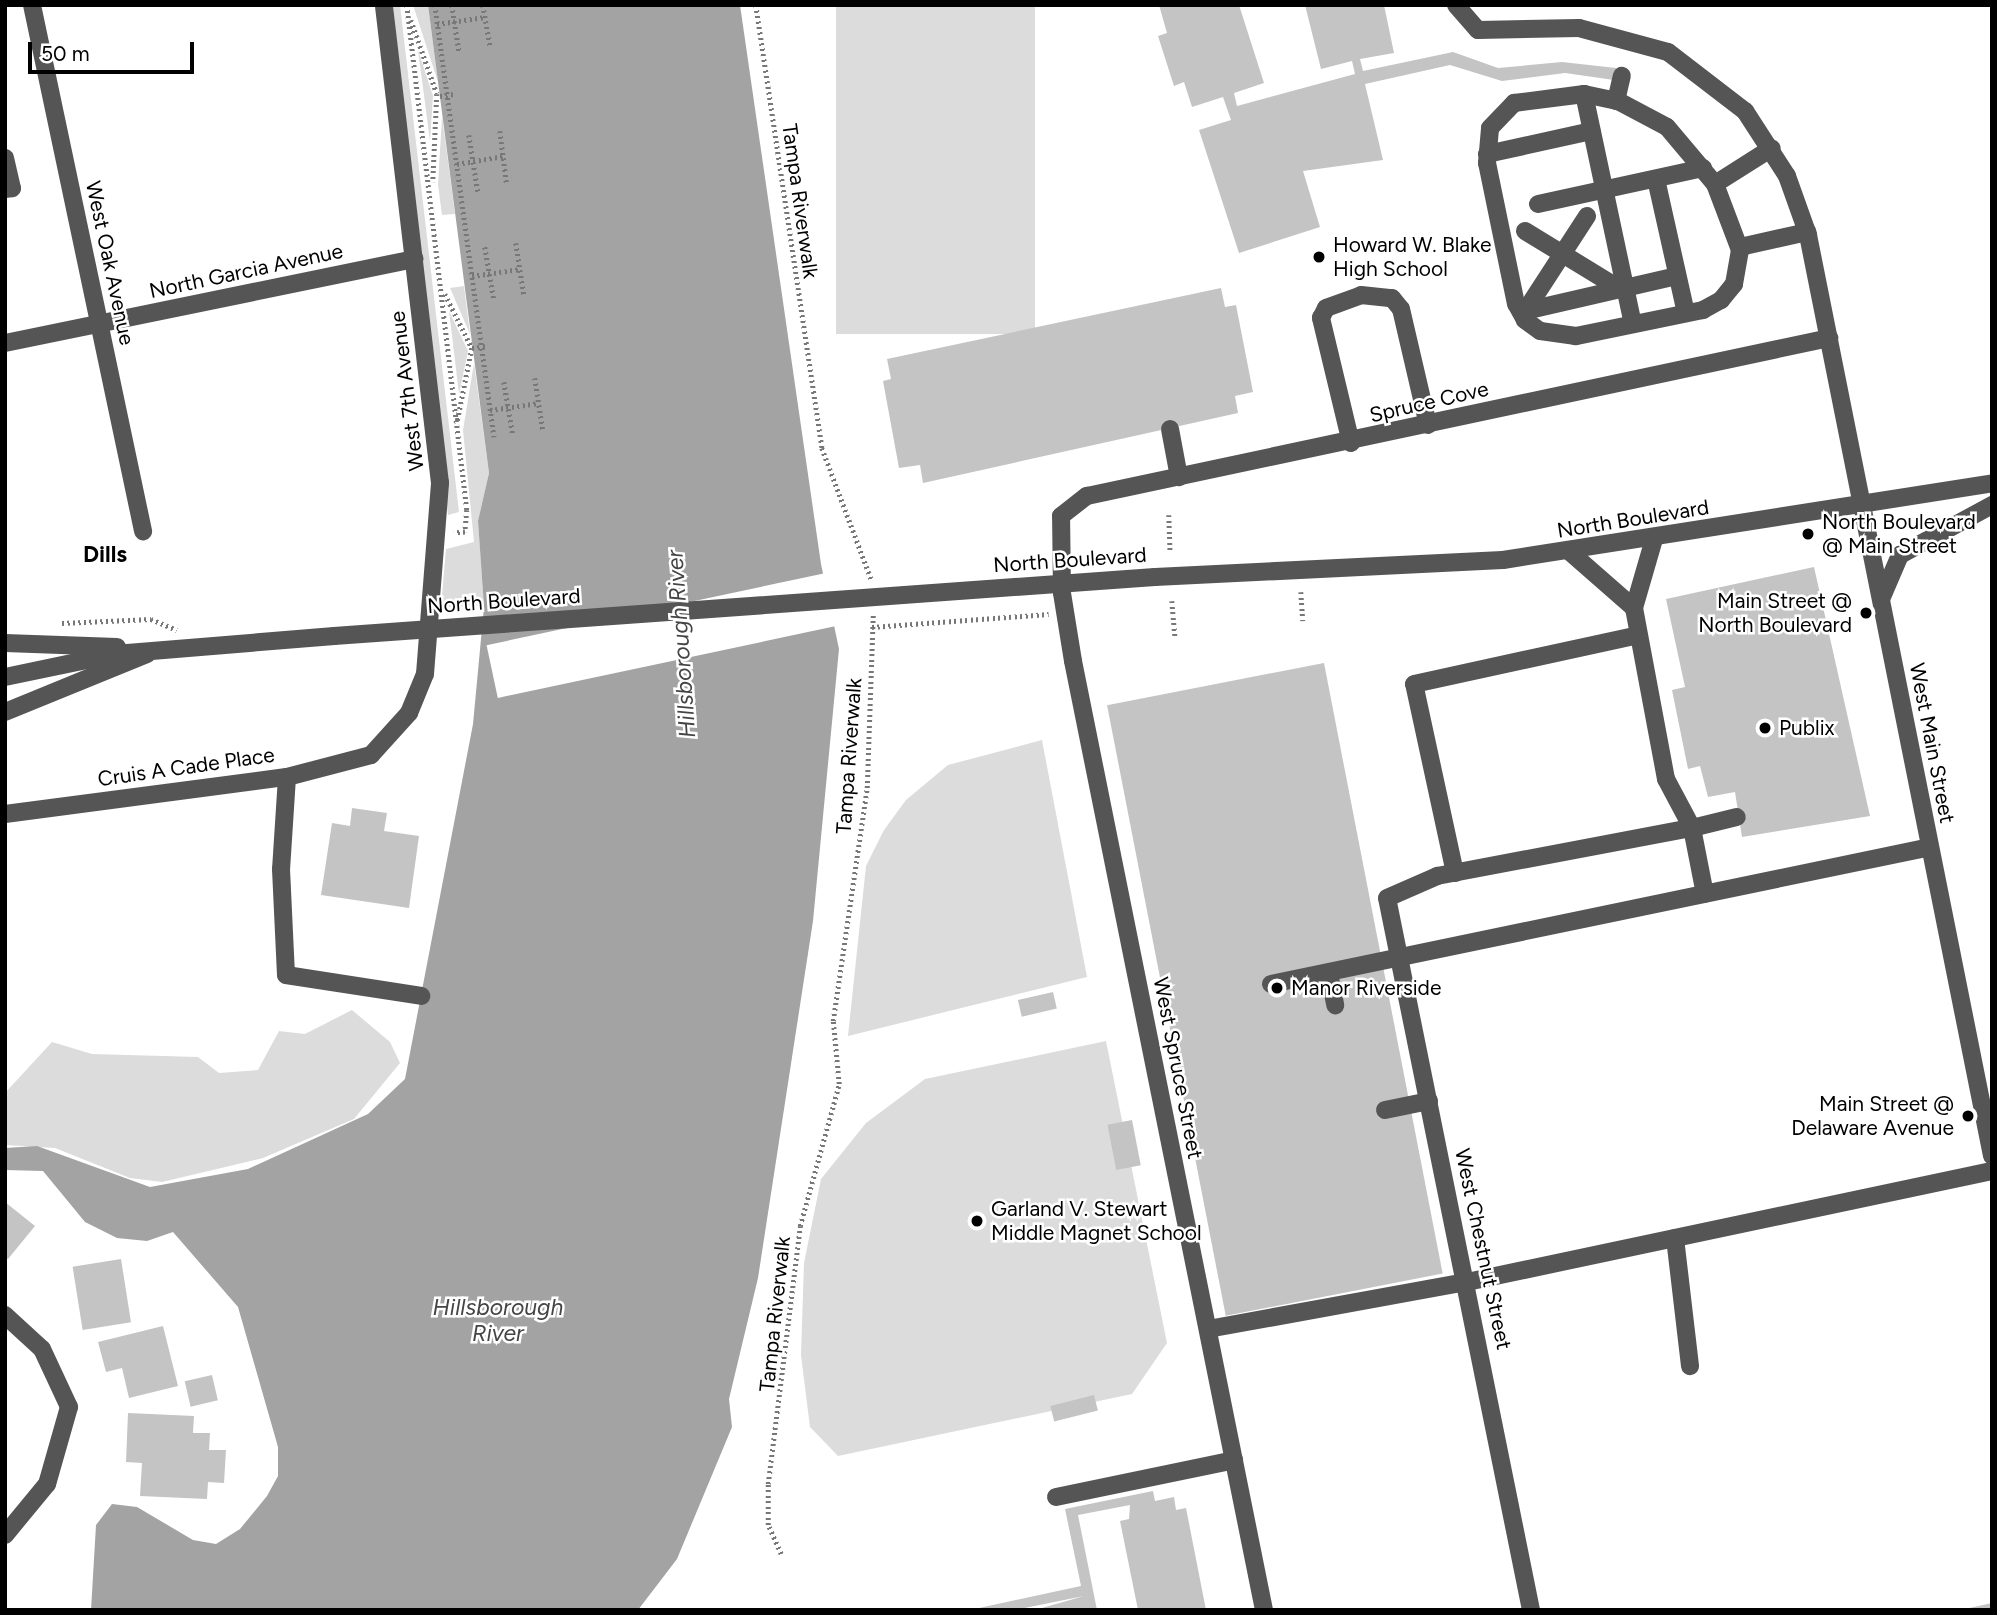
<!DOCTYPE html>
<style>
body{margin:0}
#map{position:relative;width:1997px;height:1615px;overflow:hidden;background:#fff;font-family:Figtree,sans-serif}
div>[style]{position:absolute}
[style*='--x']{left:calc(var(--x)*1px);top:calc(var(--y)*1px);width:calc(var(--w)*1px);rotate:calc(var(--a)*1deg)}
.green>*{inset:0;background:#dcdcdc;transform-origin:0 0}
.water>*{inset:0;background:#a3a3a3}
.pier>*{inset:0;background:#fff;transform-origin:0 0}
.building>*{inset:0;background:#c4c4c4;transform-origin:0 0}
.path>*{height:4.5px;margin-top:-2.25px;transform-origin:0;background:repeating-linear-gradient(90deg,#777 0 2px,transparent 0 5.5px)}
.minor>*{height:18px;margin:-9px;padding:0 9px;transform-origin:9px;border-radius:9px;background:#555}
.minor-bridge>*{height:18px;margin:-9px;padding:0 9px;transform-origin:9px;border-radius:9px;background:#555}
.dots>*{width:19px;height:19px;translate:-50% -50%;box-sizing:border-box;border:4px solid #fff;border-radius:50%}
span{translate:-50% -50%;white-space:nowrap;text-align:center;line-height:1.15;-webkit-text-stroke:5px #fff;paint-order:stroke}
.street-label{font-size:21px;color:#000}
.poi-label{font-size:21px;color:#000}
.left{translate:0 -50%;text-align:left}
.right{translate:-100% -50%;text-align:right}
.neighbourhood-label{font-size:23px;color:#000;font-weight:700}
.water-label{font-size:23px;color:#444;font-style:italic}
.frame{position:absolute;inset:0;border:7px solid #000;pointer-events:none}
.scale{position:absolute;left:28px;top:42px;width:166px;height:32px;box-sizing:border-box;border:4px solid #000;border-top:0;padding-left:9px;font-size:21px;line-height:24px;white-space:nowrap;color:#000;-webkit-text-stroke:5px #fff;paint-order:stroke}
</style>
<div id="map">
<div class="green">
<div style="clip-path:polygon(393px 5px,400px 5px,459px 512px,448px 515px)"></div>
<div style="clip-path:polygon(413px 5px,428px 5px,438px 82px)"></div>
<div style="left:836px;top:5px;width:199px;height:329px"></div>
<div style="clip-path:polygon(418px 50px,433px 96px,430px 141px)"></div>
<div style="clip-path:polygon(442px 116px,455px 214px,442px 215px,438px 185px)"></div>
<div style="clip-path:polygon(464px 286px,470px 334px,450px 288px)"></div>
<div style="clip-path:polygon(449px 311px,468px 351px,459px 394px)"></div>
<div style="clip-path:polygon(474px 363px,489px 473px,478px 521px,484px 606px,441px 607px,446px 549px,474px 542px,463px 430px)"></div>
<div style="clip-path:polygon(1042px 740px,1087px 977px,848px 1036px,866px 866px,884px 830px,906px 800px,948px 765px)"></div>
<div style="clip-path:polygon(352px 1010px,390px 1042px,400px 1063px,354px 1119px,263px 1158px,162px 1182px,130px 1178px,55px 1148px,5px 1145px,5px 1093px,52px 1042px,92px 1054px,198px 1057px,219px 1073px,258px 1070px,279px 1031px,305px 1034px)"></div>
<div style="clip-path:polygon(1106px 1041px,1167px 1343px,1132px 1394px,838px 1456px,810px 1427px,801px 1355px,804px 1263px,821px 1179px,866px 1123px,925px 1079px)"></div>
</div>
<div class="water">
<div style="clip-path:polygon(428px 5px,740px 5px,821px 564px,839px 649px,813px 921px,758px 1278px,729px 1399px,732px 1427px,677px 1559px,638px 1610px,91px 1610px,96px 1525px,112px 1504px,137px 1507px,193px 1540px,216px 1544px,240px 1529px,267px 1496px,278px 1476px,278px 1447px,238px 1307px,173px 1232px,147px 1241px,117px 1238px,85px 1222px,43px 1171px,5px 1170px,5px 1148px,37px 1146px,150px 1187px,248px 1169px,368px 1114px,405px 1079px,473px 724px,484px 607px,478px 521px,489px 473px)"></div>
</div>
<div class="pier">
<div style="left:826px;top:573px;width:54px;height:347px;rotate:78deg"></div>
</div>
<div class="building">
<div style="clip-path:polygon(1159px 5px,1239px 5px,1264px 83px,1234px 93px,1237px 106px,1355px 74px,1352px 61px,1321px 69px,1305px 5px,1384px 5px,1394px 53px,1360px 59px,1363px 71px,1453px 52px,1498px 68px,1562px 62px,1616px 68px,1614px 80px,1565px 73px,1502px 81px,1450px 65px,1365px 84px,1383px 160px,1303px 171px,1320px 227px,1239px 253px,1199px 130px,1231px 120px,1223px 97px,1192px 107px,1184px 82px,1174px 86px,1158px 36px,1167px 33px)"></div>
<div style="clip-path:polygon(1221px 288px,1225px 307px,1236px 305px,1253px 392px,1235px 396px,1238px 413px,923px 483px,920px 465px,899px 468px,883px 381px,891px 379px,887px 359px)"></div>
<div style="clip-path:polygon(1814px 567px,1870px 816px,1742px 837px,1735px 792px,1708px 797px,1700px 766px,1688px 769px,1672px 690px,1685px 687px,1666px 599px)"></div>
<div style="left:1324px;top:663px;width:622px;height:221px;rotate:79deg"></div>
<div style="clip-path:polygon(352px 808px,387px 813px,384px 831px,419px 836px,409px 908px,321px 895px,332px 823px,350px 826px)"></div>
<div style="left:1053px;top:992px;width:17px;height:36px;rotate:77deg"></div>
<div style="left:1132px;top:1120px;width:46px;height:25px;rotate:79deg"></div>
<div style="clip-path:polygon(5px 1202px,35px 1226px,8px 1259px,5px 1257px)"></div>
<div style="left:121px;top:1259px;width:64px;height:49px;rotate:81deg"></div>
<div style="clip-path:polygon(163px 1326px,178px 1386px,129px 1398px,122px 1368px,106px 1372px,98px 1342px)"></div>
<div style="left:212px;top:1375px;width:26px;height:28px;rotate:77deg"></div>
<div style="left:1094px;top:1395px;width:16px;height:45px;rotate:76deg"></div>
<div style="clip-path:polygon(128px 1413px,194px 1416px,193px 1433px,210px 1433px,209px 1450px,226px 1450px,224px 1483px,208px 1482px,207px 1499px,140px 1496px,142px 1463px,126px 1462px)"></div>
<div style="clip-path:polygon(1153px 1491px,1155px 1501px,1174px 1497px,1176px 1510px,1186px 1508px,1206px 1610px,1138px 1610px,1120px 1521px,1129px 1519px,1130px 1505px,1078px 1515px,1097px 1610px,1035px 1610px,1084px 1596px,1015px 1610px,970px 1610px,1081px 1586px,1065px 1509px)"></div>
<div style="clip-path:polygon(1992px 1603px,1992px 1610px,1965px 1610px,1965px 1609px)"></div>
</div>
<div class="path">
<div style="--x:407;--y:5;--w:509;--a:83.22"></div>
<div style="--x:467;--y:510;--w:22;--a:95"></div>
<div style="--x:465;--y:532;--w:11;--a:175"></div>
<div style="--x:435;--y:5;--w:436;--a:82.2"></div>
<div style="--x:452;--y:5;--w:47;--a:81.3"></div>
<div style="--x:483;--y:5;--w:41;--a:80.1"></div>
<div style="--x:756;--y:5;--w:448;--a:81.5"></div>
<div style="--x:822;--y:448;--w:142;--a:69.4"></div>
<div style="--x:411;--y:20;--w:78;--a:70.6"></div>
<div style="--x:437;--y:94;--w:88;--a:92.6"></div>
<div style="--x:437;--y:24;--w:49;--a:-8.3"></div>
<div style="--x:440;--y:96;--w:13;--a:-9"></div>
<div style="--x:500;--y:131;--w:55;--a:82.7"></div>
<div style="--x:469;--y:135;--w:58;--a:81"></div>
<div style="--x:457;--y:164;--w:48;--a:-9.7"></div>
<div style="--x:516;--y:243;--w:53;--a:81.3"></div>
<div style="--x:485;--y:247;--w:54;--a:80.4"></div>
<div style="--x:472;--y:276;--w:49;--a:-8.3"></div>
<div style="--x:445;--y:294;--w:60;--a:63.4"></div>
<div style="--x:472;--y:348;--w:77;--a:101.2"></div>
<div style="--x:472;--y:348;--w:15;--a:-8"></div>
<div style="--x:535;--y:378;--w:54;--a:81.4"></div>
<div style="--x:504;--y:382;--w:54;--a:80.4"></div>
<div style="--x:490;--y:410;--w:49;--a:-8.1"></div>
<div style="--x:1169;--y:515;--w:36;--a:88"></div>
<div style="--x:1301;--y:592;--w:29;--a:86"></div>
<div style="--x:1172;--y:601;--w:35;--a:85"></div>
<div style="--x:62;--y:623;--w:89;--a:-2.6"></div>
<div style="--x:151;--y:619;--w:28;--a:23"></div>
<div style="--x:872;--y:627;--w:177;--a:-4.2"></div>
<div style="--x:781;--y:1554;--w:32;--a:-114"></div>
<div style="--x:768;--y:1525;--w:41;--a:-90"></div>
<div style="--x:768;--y:1484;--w:260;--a:-82.9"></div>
<div style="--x:800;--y:1226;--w:147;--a:-74.6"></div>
<div style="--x:839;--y:1084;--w:63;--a:-95.4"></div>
<div style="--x:833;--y:1021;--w:235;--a:-81.7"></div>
<div style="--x:867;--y:788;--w:174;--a:-88"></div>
</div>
<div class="minor">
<div style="--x:32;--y:5;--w:538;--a:78.08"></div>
<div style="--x:1456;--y:5;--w:33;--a:49"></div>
<div style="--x:1478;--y:30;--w:101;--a:-1.1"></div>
<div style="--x:1579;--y:28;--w:92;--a:15.1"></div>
<div style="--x:1668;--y:52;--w:97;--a:37.5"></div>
<div style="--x:1745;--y:111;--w:77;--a:57.1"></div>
<div style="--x:1787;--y:176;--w:63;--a:70.4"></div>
<div style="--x:1808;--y:235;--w:939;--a:78.7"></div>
<div style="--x:1584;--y:94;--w:35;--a:12"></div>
<div style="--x:1618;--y:101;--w:55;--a:28"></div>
<div style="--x:1667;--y:127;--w:75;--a:49.9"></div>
<div style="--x:1715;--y:184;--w:71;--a:69.3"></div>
<div style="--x:1740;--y:250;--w:35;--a:100"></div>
<div style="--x:1734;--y:284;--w:21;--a:129"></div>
<div style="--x:1721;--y:300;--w:21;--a:151"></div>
<div style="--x:1703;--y:310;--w:130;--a:168.4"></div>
<div style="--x:1576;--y:336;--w:36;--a:-172"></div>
<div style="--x:1540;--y:331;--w:19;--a:-144"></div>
<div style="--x:1525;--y:320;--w:18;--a:-119"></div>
<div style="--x:1516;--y:304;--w:144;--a:-101.6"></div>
<div style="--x:1487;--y:163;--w:35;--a:-85"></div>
<div style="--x:1490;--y:128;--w:35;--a:-46"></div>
<div style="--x:1514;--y:103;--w:71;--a:-7.3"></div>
<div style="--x:1584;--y:94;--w:235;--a:78"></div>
<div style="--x:1616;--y:101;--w:26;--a:-77"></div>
<div style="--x:1487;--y:154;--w:107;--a:-12.4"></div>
<div style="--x:5;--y:158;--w:31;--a:77"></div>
<div style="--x:12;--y:188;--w:7;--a:172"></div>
<div style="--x:1656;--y:179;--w:137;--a:77.4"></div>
<div style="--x:1715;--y:184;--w:67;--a:-32.3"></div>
<div style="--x:1538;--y:204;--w:169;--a:-12.3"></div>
<div style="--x:1525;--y:231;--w:111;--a:31.4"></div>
<div style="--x:1740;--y:247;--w:69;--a:-12.6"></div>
<div style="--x:1526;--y:310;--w:112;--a:-57"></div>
<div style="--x:1521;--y:312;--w:160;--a:-13"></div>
<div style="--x:5;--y:343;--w:418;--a:-11.6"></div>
<div style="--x:1170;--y:429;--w:49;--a:79.4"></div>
<div style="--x:1351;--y:443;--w:129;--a:-103.5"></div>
<div style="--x:1321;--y:318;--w:11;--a:-63"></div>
<div style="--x:1326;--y:308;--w:37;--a:-20"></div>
<div style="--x:1361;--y:295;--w:31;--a:6"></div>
<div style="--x:1392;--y:298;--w:14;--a:51"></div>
<div style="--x:1401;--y:309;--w:119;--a:76.9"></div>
<div style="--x:1654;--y:539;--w:72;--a:106.2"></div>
<div style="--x:1634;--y:608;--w:174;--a:79.4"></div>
<div style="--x:1666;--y:779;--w:55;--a:62"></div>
<div style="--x:1692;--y:828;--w:46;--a:-13.7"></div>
<div style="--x:1570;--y:552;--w:85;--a:41.2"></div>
<div style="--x:1155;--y:577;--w:348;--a:-2.8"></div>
<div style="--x:1503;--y:560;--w:495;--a:-8.9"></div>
<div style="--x:1882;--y:597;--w:46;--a:-66.8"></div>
<div style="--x:1900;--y:555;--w:105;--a:-28.5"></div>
<div style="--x:5;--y:643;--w:112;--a:2"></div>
<div style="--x:5;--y:677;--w:112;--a:-11.8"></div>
<div style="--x:115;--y:654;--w:220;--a:-4.7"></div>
<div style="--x:5;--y:712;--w:153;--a:-22.2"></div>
<div style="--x:287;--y:777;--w:92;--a:93.7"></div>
<div style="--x:281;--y:869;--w:106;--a:87.3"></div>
<div style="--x:286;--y:975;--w:137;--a:8.8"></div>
<div style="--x:5;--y:814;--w:284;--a:-7.5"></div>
<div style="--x:287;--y:777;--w:87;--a:-14.7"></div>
<div style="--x:371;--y:755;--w:57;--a:-47.9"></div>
<div style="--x:409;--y:713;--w:42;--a:-67.7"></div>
<div style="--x:425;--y:674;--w:192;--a:-85.5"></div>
<div style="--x:440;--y:483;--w:481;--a:-96.7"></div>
<div style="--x:1455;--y:873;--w:193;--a:-102.2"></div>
<div style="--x:1414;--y:684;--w:229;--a:-12.3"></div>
<div style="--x:1329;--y:973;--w:33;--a:79"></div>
<div style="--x:1271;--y:984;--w:673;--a:-11.74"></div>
<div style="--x:1385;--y:1110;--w:45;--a:-11.6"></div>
<div style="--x:1675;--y:1238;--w:129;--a:83.3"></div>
<div style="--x:5;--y:1315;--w:50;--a:42.6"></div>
<div style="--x:42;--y:1349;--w:64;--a:65"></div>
<div style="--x:69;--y:1407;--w:80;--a:105.9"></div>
<div style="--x:47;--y:1484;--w:66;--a:129.5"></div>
<div style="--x:1208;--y:1329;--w:263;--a:-10.3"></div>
<div style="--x:1467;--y:1282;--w:537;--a:-11.94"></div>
<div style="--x:1056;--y:1497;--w:182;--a:-11.7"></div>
<div style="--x:1264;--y:1610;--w:968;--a:-101.38"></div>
<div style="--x:1073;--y:661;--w:69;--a:-99.2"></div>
<div style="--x:1062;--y:593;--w:77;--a:-90.7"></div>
<div style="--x:1061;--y:516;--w:33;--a:-38"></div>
<div style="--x:1087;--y:496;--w:759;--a:-12.02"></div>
<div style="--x:1531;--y:1610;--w:726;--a:-101.43"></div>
<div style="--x:1387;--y:898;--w:55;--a:-23.7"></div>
<div style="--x:1437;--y:876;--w:259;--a:-10.7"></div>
<div style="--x:1692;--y:828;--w:67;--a:78.9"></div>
</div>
<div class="minor-bridge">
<div style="--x:334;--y:636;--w:823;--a:-4.11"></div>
</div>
<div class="dots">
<div style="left:1319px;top:257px;background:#000"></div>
<div style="left:1808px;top:534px;background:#000"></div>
<div style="left:1866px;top:613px;background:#000"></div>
<div style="left:1765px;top:728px;background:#000"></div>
<div style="left:1277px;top:988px;background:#000"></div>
<div style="left:1968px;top:1116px;background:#000"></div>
<div style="left:977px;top:1221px;background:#000"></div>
</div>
<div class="street-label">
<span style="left:800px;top:201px;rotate:82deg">Tampa Riverwalk</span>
<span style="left:110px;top:263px;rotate:78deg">West Oak Avenue</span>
<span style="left:246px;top:271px;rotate:-12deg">North Garcia Avenue</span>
<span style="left:407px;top:391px;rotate:-97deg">West 7th Avenue</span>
<span style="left:1429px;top:402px;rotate:-13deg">Spruce Cove</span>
<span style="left:1633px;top:519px;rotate:-9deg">North Boulevard</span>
<span style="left:1070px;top:560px;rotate:-4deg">North Boulevard</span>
<span style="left:504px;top:601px;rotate:-4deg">North Boulevard</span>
<span style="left:1932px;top:743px;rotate:79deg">West Main Street</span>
<span style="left:849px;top:756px;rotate:-86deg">Tampa Riverwalk</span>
<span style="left:186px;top:767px;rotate:-8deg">Cruis A Cade Place</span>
<span style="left:1178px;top:1068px;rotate:79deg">West Spruce Street</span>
<span style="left:1483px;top:1249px;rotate:78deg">West Chestnut Street</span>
<span style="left:775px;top:1314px;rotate:-84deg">Tampa Riverwalk</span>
</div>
<div class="poi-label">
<span class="left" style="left:1333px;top:257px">Howard W. Blake<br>High School</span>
<span class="left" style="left:1822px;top:534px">North Boulevard<br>@ Main Street</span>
<span class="right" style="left:1852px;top:613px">Main Street @<br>North Boulevard</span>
<span class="left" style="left:1779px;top:728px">Publix</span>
<span class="left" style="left:1291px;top:988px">Manor Riverside</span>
<span class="right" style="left:1954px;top:1116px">Main Street @<br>Delaware Avenue</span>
<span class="left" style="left:991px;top:1221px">Garland V. Stewart<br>Middle Magnet School</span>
</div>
<div class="neighbourhood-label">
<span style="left:105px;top:554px">Dills</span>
</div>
<div class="water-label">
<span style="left:681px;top:644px;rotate:-94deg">Hillsborough River</span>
<span style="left:498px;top:1320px">Hillsborough<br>River</span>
</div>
<div class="frame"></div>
<div class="scale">50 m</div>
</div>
